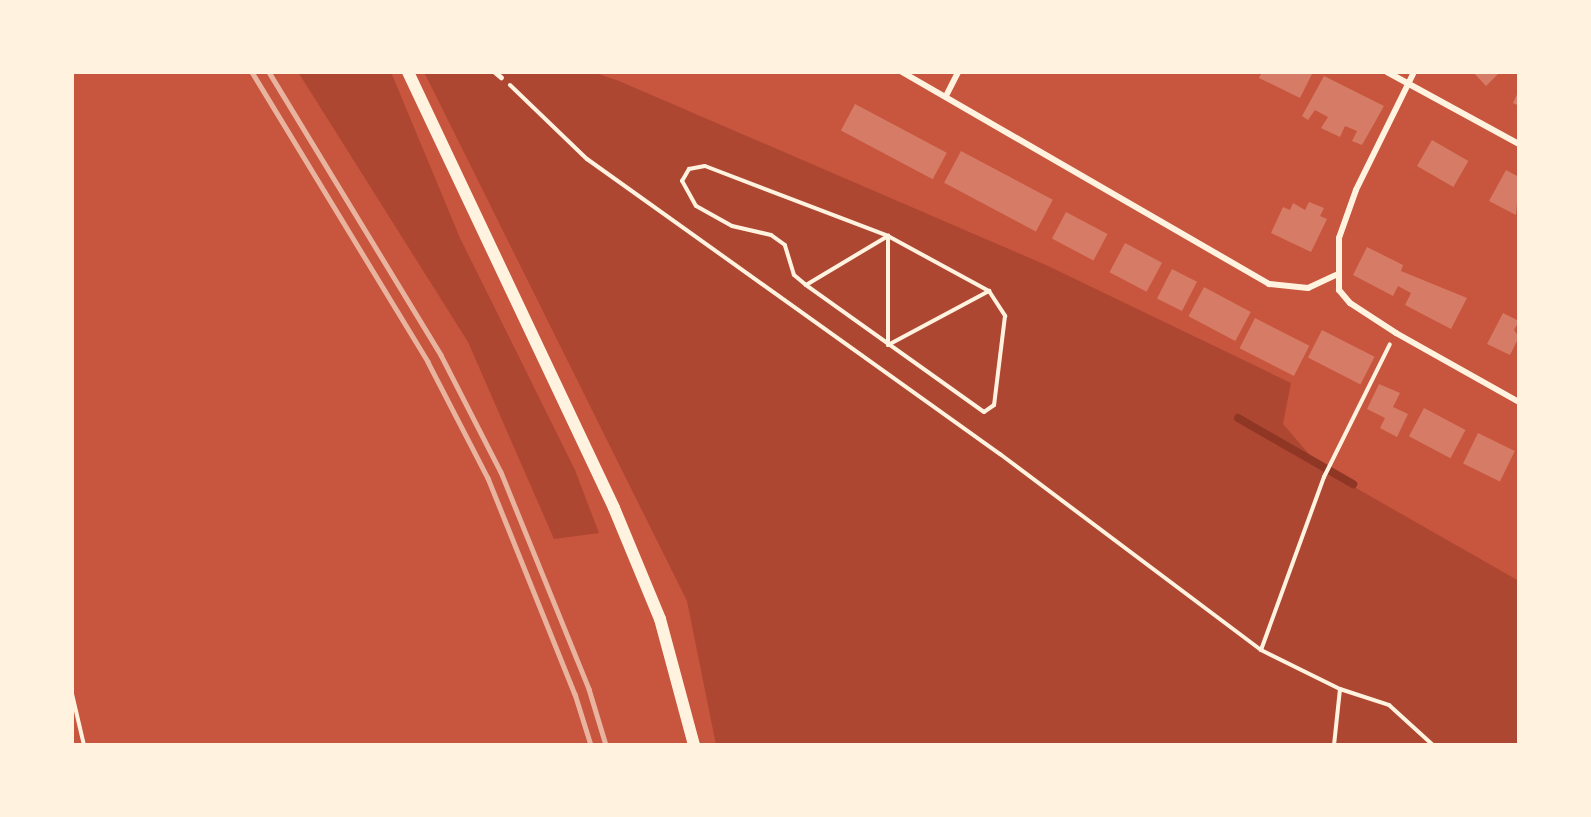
<!DOCTYPE html>
<style>
body{margin:0}
#map{position:relative;width:1591px;height:817px;overflow:hidden;background:#c8553d;font-family:"Fira Sans Condensed",sans-serif}
div>[style]{position:absolute}
[style*='--x']{left:calc(var(--x)*1px);top:calc(var(--y)*1px);width:calc(var(--w)*1px);rotate:calc(var(--a)*1deg)}
.green>*{inset:0;background:#ae4732}
.stream>*{height:8px;margin:-4px;padding:0 4px;transform-origin:4px;border-radius:4px;background:#8f3625}
.building>*{inset:0;background:#d67c66;transform-origin:0 0}
.path>*{height:4px;margin:-2px;padding:0 2px;transform-origin:2px;border-radius:2px;background:#fff3e0}
.service>*{height:4.5px;margin:-2.25px;padding:0 2.25px;transform-origin:2.25px;border-radius:2.25px;background:#fff3e0}
.minor>*{height:6px;margin:-3px;padding:0 3px;transform-origin:3px;border-radius:3px;background:#fff3e0}
.secondary>*{height:12px;margin:-6px;padding:0 6px;transform-origin:6px;border-radius:6px;background:#fff3e0}
.rail>*{height:4.5px;margin:-2.25px;padding:0 2.25px;transform-origin:2.25px;border-radius:2.25px;background:#e9b49f}
span{translate:-50% -50%;white-space:nowrap;text-align:center;line-height:1.15;-webkit-text-stroke:4.5px #fff3e0;paint-order:stroke}
.frame{position:absolute;inset:0;border:74px solid #fff3e0;pointer-events:none}
</style>
<div id="map">
<div class="green">
<div style="clip-path:polygon(298px 72px,391px 72px,460px 238px,575px 470px,599px 533px,554px 539px,468px 342px)"></div>
<div style="clip-path:polygon(424px 72px,593px 72px,619px 81px,1046px 265px,1291px 383px,1283px 424px,1321px 468px,1519px 581px,1519px 745px,716px 745px,687px 601px)"></div>
</div>
<div class="stream">
<div style="--x:1238;--y:418;--w:133;--a:29.9"></div>
</div>
<div class="building">
<div style="clip-path:polygon(1262px 72px,1309px 72px,1312px 74px,1300px 98px,1259px 78px)"></div>
<div style="clip-path:polygon(1473px 72px,1500px 72px,1486px 86px)"></div>
<div style="clip-path:polygon(1324px 76px,1384px 106px,1362px 145px,1352px 141px,1357px 131px,1345px 126px,1340px 137px,1321px 128px,1328px 117px,1315px 110px,1308px 120px,1302px 116px)"></div>
<div style="clip-path:polygon(1519px 90px,1519px 106px,1513px 103px)"></div>
<div style="left:855px;top:104px;width:104px;height:30px;rotate:28deg"></div>
<div style="left:1432px;top:140px;width:42px;height:30px;rotate:30deg"></div>
<div style="left:961px;top:151px;width:104px;height:36px;rotate:28deg"></div>
<div style="clip-path:polygon(1506px 170px,1519px 177px,1516px 215px,1489px 201px)"></div>
<div style="clip-path:polygon(1309px 202px,1324px 208px,1320px 216px,1327px 219px,1311px 252px,1271px 233px,1283px 207px,1290px 210px,1293px 203px,1305px 210px)"></div>
<div style="left:1066px;top:212px;width:47px;height:30px;rotate:28deg"></div>
<div style="left:1125px;top:243px;width:42px;height:33px;rotate:28deg"></div>
<div style="clip-path:polygon(1367px 247px,1403px 265px,1401px 271px,1467px 298px,1451px 329px,1405px 305px,1411px 293px,1398px 286px,1393px 296px,1353px 275px)"></div>
<div style="left:1172px;top:269px;width:28px;height:33px;rotate:27deg"></div>
<div style="left:1204px;top:287px;width:53px;height:33px;rotate:28deg"></div>
<div style="clip-path:polygon(1503px 313px,1519px 321px,1514px 330px,1519px 337px,1510px 355px,1487px 344px)"></div>
<div style="left:1255px;top:318px;width:61px;height:34px;rotate:27deg"></div>
<div style="left:1322px;top:330px;width:59px;height:31px;rotate:27deg"></div>
<div style="clip-path:polygon(1379px 384px,1400px 393px,1393px 407px,1408px 414px,1397px 437px,1380px 428px,1385px 418px,1367px 409px)"></div>
<div style="left:1424px;top:408px;width:47px;height:32px;rotate:28deg"></div>
<div style="left:1478px;top:433px;width:41px;height:34px;rotate:26deg"></div>
</div>
<div class="path">
<div style="--x:510;--y:85;--w:107;--a:43.9"></div>
<div style="--x:587;--y:159;--w:508;--a:35.54"></div>
<div style="--x:1000;--y:454;--w:326;--a:36.9"></div>
<div style="--x:1261;--y:650;--w:88;--a:26.3"></div>
<div style="--x:1340;--y:689;--w:56;--a:96.1"></div>
<div style="--x:705;--y:166;--w:196;--a:20.9"></div>
<div style="--x:888;--y:236;--w:115;--a:28.6"></div>
<div style="--x:989;--y:291;--w:30;--a:57"></div>
<div style="--x:1005;--y:316;--w:90;--a:97"></div>
<div style="--x:994;--y:405;--w:12;--a:145"></div>
<div style="--x:984;--y:412;--w:219;--a:-144.5"></div>
<div style="--x:806;--y:285;--w:16;--a:-140"></div>
<div style="--x:794;--y:275;--w:31;--a:-107"></div>
<div style="--x:785;--y:245;--w:17;--a:-144"></div>
<div style="--x:771;--y:235;--w:40;--a:-167"></div>
<div style="--x:732;--y:226;--w:41;--a:-150.9"></div>
<div style="--x:696;--y:206;--w:29;--a:-119"></div>
<div style="--x:682;--y:181;--w:14;--a:-60"></div>
<div style="--x:689;--y:169;--w:16;--a:-11"></div>
<div style="--x:806;--y:285;--w:96;--a:-30.9"></div>
<div style="--x:888;--y:236;--w:109;--a:90"></div>
<div style="--x:888;--y:345;--w:115;--a:-28.1"></div>
<div style="--x:1261;--y:650;--w:184;--a:-70"></div>
<div style="--x:1324;--y:477;--w:148;--a:-63.6"></div>
<div style="--x:1340;--y:689;--w:52;--a:18.1"></div>
<div style="--x:1389;--y:705;--w:59;--a:42.3"></div>
<div style="--x:72;--y:694;--w:52;--a:76.8"></div>
</div>
<div class="service">
<div style="--x:495;--y:72;--w:8;--a:40"></div>
</div>
<div class="minor">
<div style="--x:902;--y:72;--w:424;--a:30"></div>
<div style="--x:1269;--y:284;--w:39;--a:6"></div>
<div style="--x:1308;--y:288;--w:31;--a:-25"></div>
<div style="--x:1387;--y:72;--w:150;--a:28.6"></div>
<div style="--x:1414;--y:72;--w:131;--a:116.2"></div>
<div style="--x:1356;--y:190;--w:51;--a:109.5"></div>
<div style="--x:1339;--y:238;--w:52;--a:90"></div>
<div style="--x:1339;--y:290;--w:17;--a:50"></div>
<div style="--x:1350;--y:303;--w:55;--a:33.1"></div>
<div style="--x:1396;--y:333;--w:141;--a:29.3"></div>
<div style="--x:947;--y:94;--w:25;--a:-63"></div>
</div>
<div class="secondary">
<div style="--x:408;--y:72;--w:482;--a:64.7"></div>
<div style="--x:614;--y:508;--w:120;--a:67.5"></div>
<div style="--x:660;--y:619;--w:131;--a:74.9"></div>
</div>
<div class="rail">
<div style="--x:252;--y:72;--w:339;--a:58.7"></div>
<div style="--x:428;--y:362;--w:131;--a:62.7"></div>
<div style="--x:488;--y:478;--w:233;--a:68.1"></div>
<div style="--x:575;--y:694;--w:53;--a:72.6"></div>
<div style="--x:269;--y:72;--w:331;--a:58.7"></div>
<div style="--x:441;--y:355;--w:131;--a:62.9"></div>
<div style="--x:501;--y:472;--w:234;--a:67.9"></div>
<div style="--x:589;--y:689;--w:59;--a:73.1"></div>
</div>
<div class="frame"></div>
</div>
